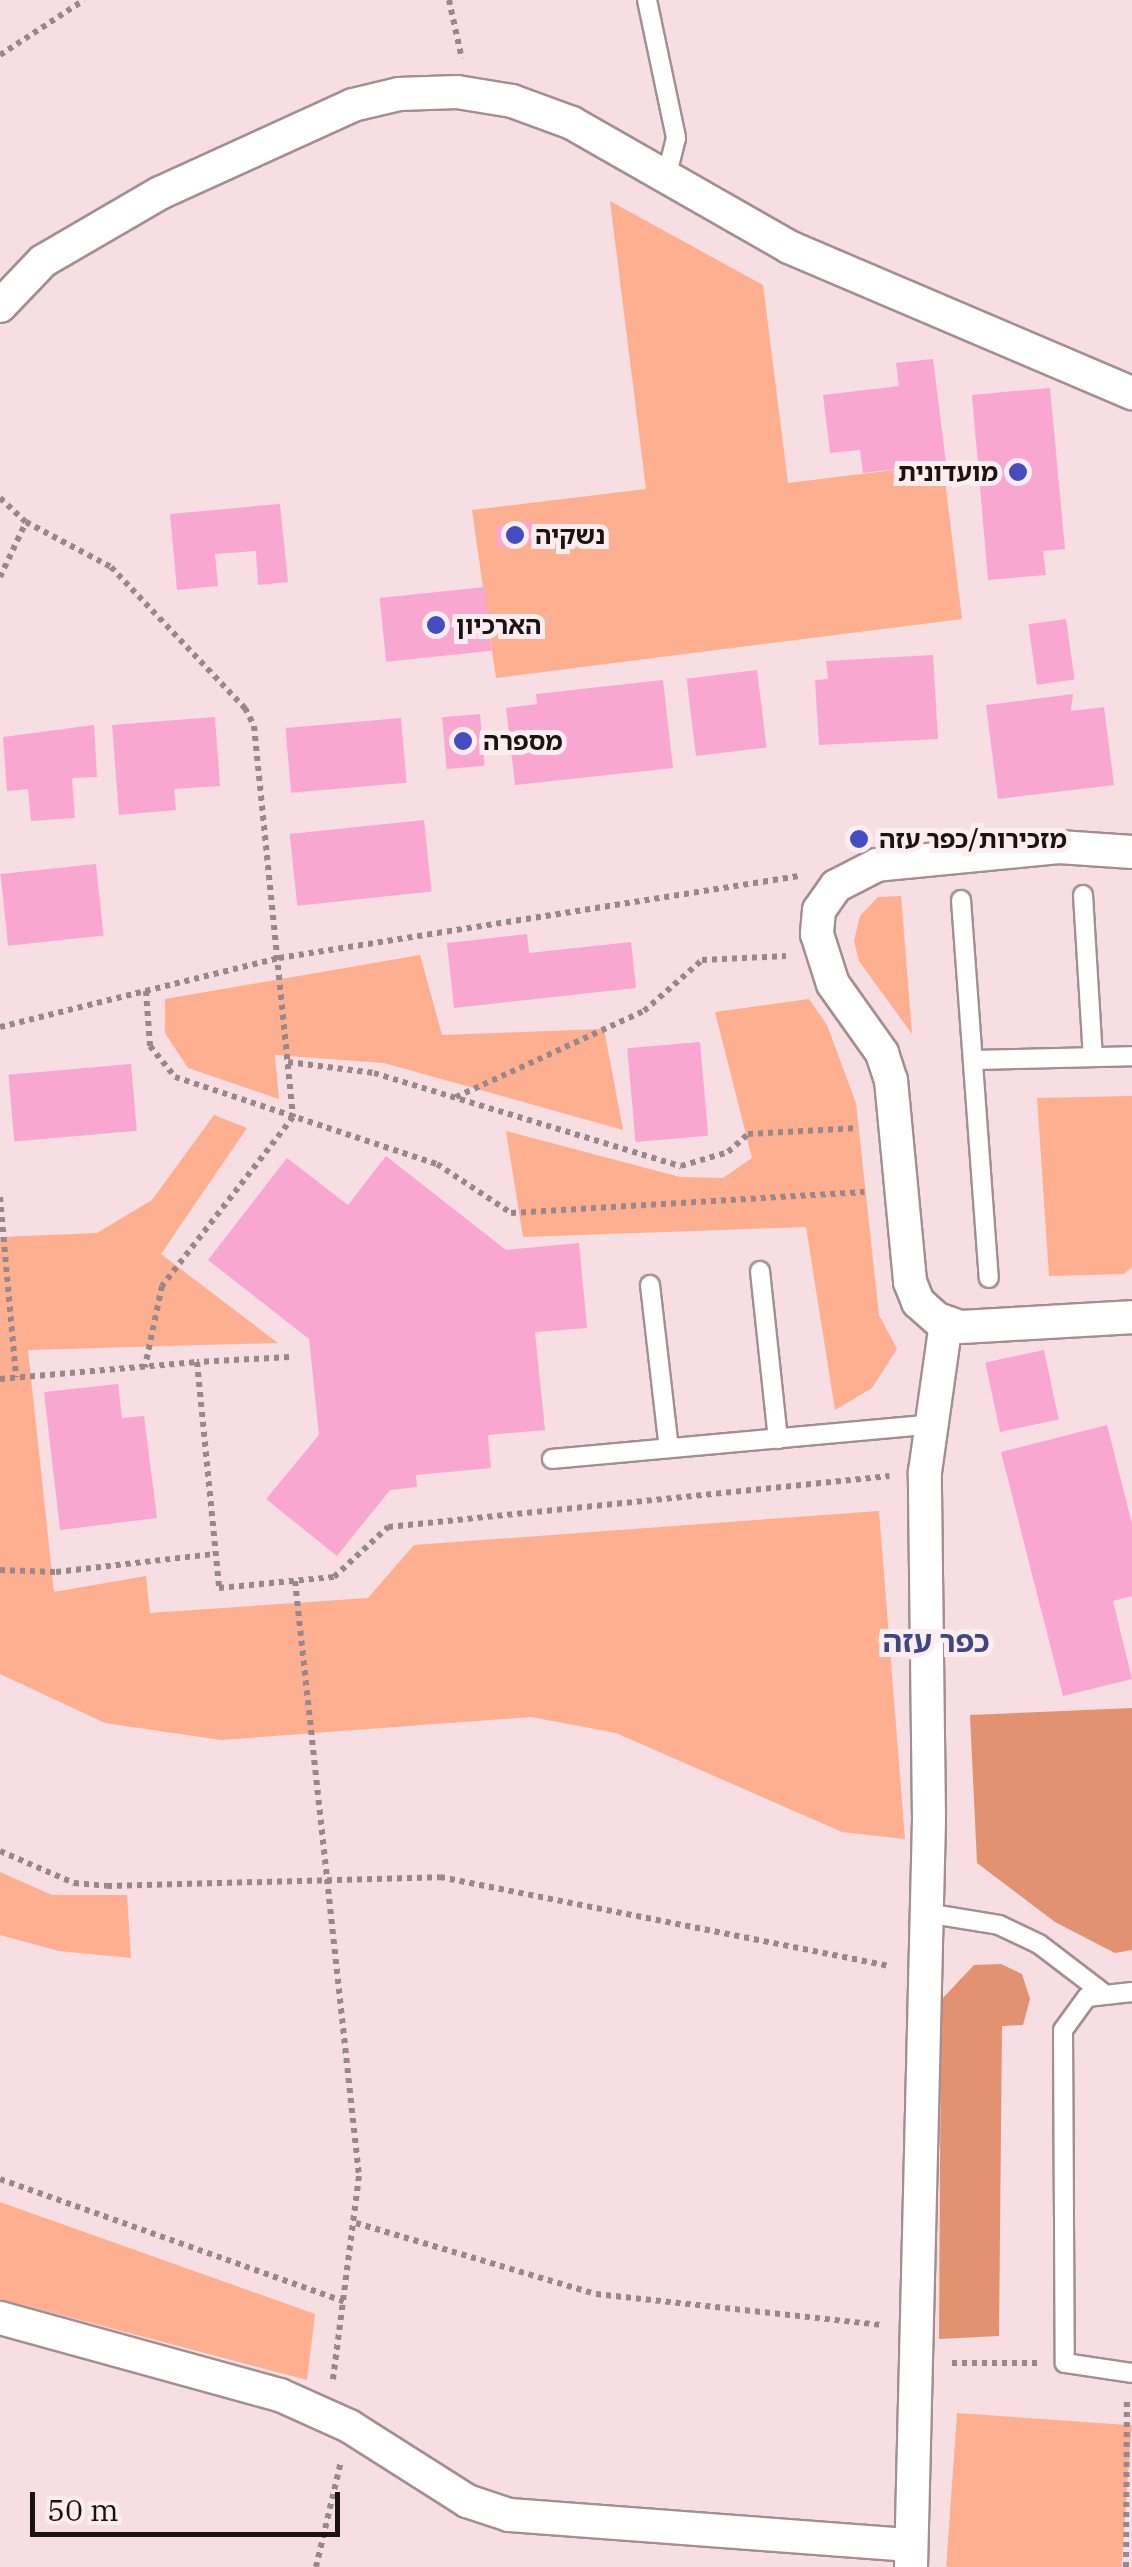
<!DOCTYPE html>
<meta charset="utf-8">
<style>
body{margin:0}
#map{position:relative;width:1132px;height:2567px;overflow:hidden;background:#f6dee2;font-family:"IBM Plex Serif","Noto Sans Hebrew",serif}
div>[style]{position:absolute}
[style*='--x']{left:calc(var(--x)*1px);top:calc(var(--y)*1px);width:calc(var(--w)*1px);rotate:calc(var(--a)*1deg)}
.green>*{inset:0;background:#fdaf8f;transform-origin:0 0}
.forest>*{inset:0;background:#e39271}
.building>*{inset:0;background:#f9a7d0;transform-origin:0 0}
.path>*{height:6px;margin-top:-3px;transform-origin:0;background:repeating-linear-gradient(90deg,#99888b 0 5px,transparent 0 10px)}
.roads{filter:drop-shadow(2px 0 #a48e91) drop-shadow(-2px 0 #a48e91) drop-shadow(0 2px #a48e91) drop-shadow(0 -2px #a48e91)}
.service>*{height:18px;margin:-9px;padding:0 9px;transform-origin:9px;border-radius:9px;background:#fff}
.minor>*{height:32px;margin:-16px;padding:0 16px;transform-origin:16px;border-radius:16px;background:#fff}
.dots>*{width:28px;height:28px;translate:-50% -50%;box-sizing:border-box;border:5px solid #fceef0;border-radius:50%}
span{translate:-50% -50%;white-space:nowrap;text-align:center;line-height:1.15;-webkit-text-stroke:10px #fceef0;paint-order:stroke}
.poi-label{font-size:25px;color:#1a1214;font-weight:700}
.right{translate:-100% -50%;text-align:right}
.left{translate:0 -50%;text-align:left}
.quarter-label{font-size:30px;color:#3e4783;font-weight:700}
.scale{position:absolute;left:30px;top:2492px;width:310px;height:45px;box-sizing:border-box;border:5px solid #1a1214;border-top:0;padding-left:12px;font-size:30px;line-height:35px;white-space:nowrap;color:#1a1214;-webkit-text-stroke:8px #fceef0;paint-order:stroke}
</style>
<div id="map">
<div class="green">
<div style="clip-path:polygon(610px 201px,763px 285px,788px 483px,943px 464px,962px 619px,496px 678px,472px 510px,646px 489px)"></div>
<div style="clip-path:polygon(901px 896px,912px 1034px,859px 961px,854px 941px,860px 916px,878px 897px)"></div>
<div style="clip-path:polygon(420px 955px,442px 1035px,604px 1029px,623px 1130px,384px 1063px,275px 1055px,279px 1099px,188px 1068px,165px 1033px,165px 999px)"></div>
<div style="clip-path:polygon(809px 999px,827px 1025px,856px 1103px,879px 1315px,897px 1349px,872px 1388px,835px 1410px,806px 1227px,523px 1237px,506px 1131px,680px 1177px,723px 1178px,752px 1158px,715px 1012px)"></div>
<div style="clip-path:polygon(1132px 1096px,1132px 1267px,1124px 1274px,1049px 1276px,1037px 1098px)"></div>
<div style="clip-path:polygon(214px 1115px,247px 1128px,161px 1254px,278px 1343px,28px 1350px,54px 1592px,146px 1576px,150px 1613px,368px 1598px,414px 1545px,879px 1511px,905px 1839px,842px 1832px,616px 1733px,531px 1717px,221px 1740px,105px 1723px,0 1674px,0 1237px,97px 1233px,152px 1200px)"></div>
<div style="clip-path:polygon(0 1872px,52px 1895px,127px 1895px,131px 1958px,59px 1951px,0 1935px)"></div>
<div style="clip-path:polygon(0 2202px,315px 2314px,307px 2380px,0 2299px)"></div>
<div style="left:957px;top:2413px;width:175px;height:154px;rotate:4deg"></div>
</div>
<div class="forest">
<div style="clip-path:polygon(1132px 1708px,1132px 1950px,1115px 1953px,1055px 1922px,977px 1863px,970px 1715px)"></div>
<div style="clip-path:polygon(1001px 1964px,1022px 1974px,1030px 1999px,1023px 2025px,1002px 2026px,999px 2336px,939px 2339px,941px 2000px,974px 1965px)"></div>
</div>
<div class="building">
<div style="clip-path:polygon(933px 359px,946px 463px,863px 473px,860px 450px,830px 453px,823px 395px,899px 386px,896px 363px)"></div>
<div style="clip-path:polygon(1050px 388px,1065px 549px,1043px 551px,1046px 575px,988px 580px,972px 395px)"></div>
<div style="clip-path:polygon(280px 504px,288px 582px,258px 585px,256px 551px,215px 554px,218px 586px,177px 590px,170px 514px)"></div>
<div style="left:532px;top:521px;width:22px;height:37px;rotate:82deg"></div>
<div style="left:485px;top:587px;width:64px;height:106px;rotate:84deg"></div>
<div style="left:1066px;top:619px;width:61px;height:38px;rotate:82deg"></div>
<div style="clip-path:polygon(933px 655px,938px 739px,819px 745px,815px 680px,828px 679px,826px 661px)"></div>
<div style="left:757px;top:670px;width:78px;height:71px;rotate:83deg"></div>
<div style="clip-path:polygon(663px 680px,673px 768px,515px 785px,506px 708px,537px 704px,536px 694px)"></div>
<div style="clip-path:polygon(1073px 694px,1071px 711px,1104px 707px,1114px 785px,998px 799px,986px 705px)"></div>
<div style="left:480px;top:714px;width:52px;height:38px;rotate:85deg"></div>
<div style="clip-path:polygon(215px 717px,220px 786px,174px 789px,176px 810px,119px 815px,112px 725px)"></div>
<div style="left:401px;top:718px;width:65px;height:116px;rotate:85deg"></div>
<div style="clip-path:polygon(94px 725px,97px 777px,72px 778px,75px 818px,31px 821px,28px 789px,7px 791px,3px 737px)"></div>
<div style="left:424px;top:820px;width:72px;height:135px;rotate:84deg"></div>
<div style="left:96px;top:864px;width:72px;height:96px;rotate:84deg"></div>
<div style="clip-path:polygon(527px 934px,529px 953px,631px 942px,636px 988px,454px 1008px,447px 943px)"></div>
<div style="left:700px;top:1042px;width:94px;height:73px;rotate:85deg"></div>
<div style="left:131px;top:1064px;width:67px;height:123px;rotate:85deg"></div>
<div style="clip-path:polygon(386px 1156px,506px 1250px,579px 1243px,587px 1328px,535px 1332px,545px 1430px,488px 1435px,491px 1468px,416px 1475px,417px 1487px,390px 1490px,337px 1556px,266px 1499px,319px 1435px,309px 1339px,208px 1260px,287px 1158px,348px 1205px)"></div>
<div style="left:1044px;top:1350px;width:71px;height:60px;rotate:78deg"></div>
<div style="clip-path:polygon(118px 1384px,122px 1418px,144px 1416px,157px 1518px,60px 1530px,44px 1392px)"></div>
<div style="clip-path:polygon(1107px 1425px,1132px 1524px,1132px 1596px,1113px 1601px,1132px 1679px,1063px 1696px,1001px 1452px)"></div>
</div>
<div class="path">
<div style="--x:449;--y:0;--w:60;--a:77.6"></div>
<div style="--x:0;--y:55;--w:100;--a:-33.2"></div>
<div style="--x:0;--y:498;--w:35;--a:43"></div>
<div style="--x:26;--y:522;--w:96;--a:27.9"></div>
<div style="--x:111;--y:567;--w:195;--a:46.5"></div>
<div style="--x:245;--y:708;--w:20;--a:63"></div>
<div style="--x:254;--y:726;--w:393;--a:84.3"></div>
<div style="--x:293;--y:1117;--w:214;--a:127.8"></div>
<div style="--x:162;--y:1286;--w:83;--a:101.9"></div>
<div style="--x:0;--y:577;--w:61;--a:-64.7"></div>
<div style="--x:146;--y:991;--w:55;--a:85.8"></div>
<div style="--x:150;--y:1046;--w:40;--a:51"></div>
<div style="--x:175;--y:1077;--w:276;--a:18.4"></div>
<div style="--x:437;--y:1164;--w:89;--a:33.5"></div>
<div style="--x:511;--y:1213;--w:354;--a:-3.4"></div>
<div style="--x:0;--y:1027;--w:287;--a:-13.9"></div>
<div style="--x:279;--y:958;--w:526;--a:-8.96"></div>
<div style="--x:288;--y:1062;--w:87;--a:7.3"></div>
<div style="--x:374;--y:1073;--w:321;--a:16.9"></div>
<div style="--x:681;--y:1166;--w:49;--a:-16.6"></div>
<div style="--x:728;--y:1152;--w:27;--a:-42"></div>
<div style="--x:748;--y:1134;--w:110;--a:-3.1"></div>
<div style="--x:456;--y:1097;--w:207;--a:-24.6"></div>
<div style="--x:644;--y:1011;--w:77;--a:-41.3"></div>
<div style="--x:702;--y:960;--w:84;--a:-2.7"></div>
<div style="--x:0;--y:1197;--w:181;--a:84.9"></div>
<div style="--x:289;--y:1357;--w:92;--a:176.9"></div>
<div style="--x:197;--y:1362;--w:227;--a:84.4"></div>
<div style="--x:219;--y:1588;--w:116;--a:-5.5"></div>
<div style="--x:334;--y:1577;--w:74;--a:-42.8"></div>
<div style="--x:388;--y:1527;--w:504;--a:-5.81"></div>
<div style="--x:0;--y:1379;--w:198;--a:-4.9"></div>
<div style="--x:0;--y:1570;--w:56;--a:2"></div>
<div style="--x:56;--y:1572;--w:160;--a:-6.5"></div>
<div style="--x:295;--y:1581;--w:598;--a:83.86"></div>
<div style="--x:359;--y:2176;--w:205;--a:97.3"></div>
<div style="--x:0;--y:1851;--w:81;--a:23.4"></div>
<div style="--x:74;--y:1883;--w:33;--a:5"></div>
<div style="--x:107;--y:1886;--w:333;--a:-1.5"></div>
<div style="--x:440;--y:1877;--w:458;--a:11.2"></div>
<div style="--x:0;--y:2179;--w:367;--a:19.6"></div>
<div style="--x:356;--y:2223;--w:250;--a:16.5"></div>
<div style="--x:596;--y:2294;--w:286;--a:6.2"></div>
<div style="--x:952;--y:2363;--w:87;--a:0"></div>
<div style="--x:316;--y:2567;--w:109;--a:-76.7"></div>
<div style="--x:1126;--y:2567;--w:169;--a:-89.7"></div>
</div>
<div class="roads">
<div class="service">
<div style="--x:647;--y:0;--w:141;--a:78.1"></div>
<div style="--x:676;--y:138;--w:41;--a:104"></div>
<div style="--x:1083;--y:895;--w:162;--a:86.5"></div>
<div style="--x:961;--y:900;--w:379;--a:85.8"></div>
<div style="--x:973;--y:1060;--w:159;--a:-1.4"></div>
<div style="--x:760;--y:1271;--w:169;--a:83.9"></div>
<div style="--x:650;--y:1285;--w:164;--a:83.4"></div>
<div style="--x:552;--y:1459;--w:379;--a:-5.2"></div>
<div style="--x:926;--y:1913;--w:74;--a:9.3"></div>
<div style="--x:999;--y:1925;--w:44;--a:25.4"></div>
<div style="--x:1039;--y:1944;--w:79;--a:37.3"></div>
<div style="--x:1132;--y:1992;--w:45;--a:173.7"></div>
<div style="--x:1087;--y:1997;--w:41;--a:126"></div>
<div style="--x:1063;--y:2030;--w:333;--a:89.7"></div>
<div style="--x:1065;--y:2363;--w:68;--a:8.5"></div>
</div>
<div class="minor">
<div style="--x:0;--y:306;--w:62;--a:-46.3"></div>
<div style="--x:43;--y:261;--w:135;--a:-30.2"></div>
<div style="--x:160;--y:193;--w:212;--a:-24.5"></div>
<div style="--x:353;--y:105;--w:47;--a:-13.4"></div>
<div style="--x:399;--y:94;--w:58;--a:-2"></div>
<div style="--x:457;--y:92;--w:56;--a:9.3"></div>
<div style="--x:512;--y:101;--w:64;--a:20.1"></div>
<div style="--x:572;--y:123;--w:250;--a:29.7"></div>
<div style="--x:789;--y:247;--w:373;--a:23.1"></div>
<div style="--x:1132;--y:852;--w:73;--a:-176.1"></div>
<div style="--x:1059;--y:847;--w:183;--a:174.4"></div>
<div style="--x:877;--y:865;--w:46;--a:152.9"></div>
<div style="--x:836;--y:886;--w:29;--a:125"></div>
<div style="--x:819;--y:910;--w:24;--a:95"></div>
<div style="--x:817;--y:934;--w:52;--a:72.3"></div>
<div style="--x:833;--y:984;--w:85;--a:54.6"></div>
<div style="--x:882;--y:1053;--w:28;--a:72"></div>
<div style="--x:891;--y:1080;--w:203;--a:84.6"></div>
<div style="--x:910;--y:1282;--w:22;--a:68"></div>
<div style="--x:918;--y:1302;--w:25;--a:42"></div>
<div style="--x:937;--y:1319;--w:24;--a:19"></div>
<div style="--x:960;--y:1327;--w:172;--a:-3.3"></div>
<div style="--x:0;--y:2318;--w:290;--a:15.4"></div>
<div style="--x:280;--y:2395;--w:76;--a:24.2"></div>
<div style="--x:349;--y:2426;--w:140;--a:32.4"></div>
<div style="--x:467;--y:2501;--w:44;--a:18.4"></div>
<div style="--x:509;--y:2515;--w:403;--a:4.3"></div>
<div style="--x:911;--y:2567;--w:749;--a:-88.62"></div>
<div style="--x:929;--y:1818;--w:346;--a:-90.7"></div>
<div style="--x:925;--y:1472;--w:151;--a:-82"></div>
</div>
</div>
<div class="dots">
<div style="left:1018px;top:472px;background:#464cc1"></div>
<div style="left:515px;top:535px;background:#464cc1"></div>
<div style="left:436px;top:625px;background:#464cc1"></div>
<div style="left:463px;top:741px;background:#464cc1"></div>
<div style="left:859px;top:839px;background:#464cc1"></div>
</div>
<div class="poi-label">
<span class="right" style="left:998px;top:472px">מועדונית</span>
<span class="left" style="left:535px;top:535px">נשקיה</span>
<span class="left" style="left:456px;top:625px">הארכיון</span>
<span class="left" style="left:483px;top:741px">מספרה</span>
<span class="left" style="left:879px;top:839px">מזכירות/כפר עזה</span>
</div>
<div class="quarter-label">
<span style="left:936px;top:1641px">כפר עזה</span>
</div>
<div class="scale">50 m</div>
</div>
